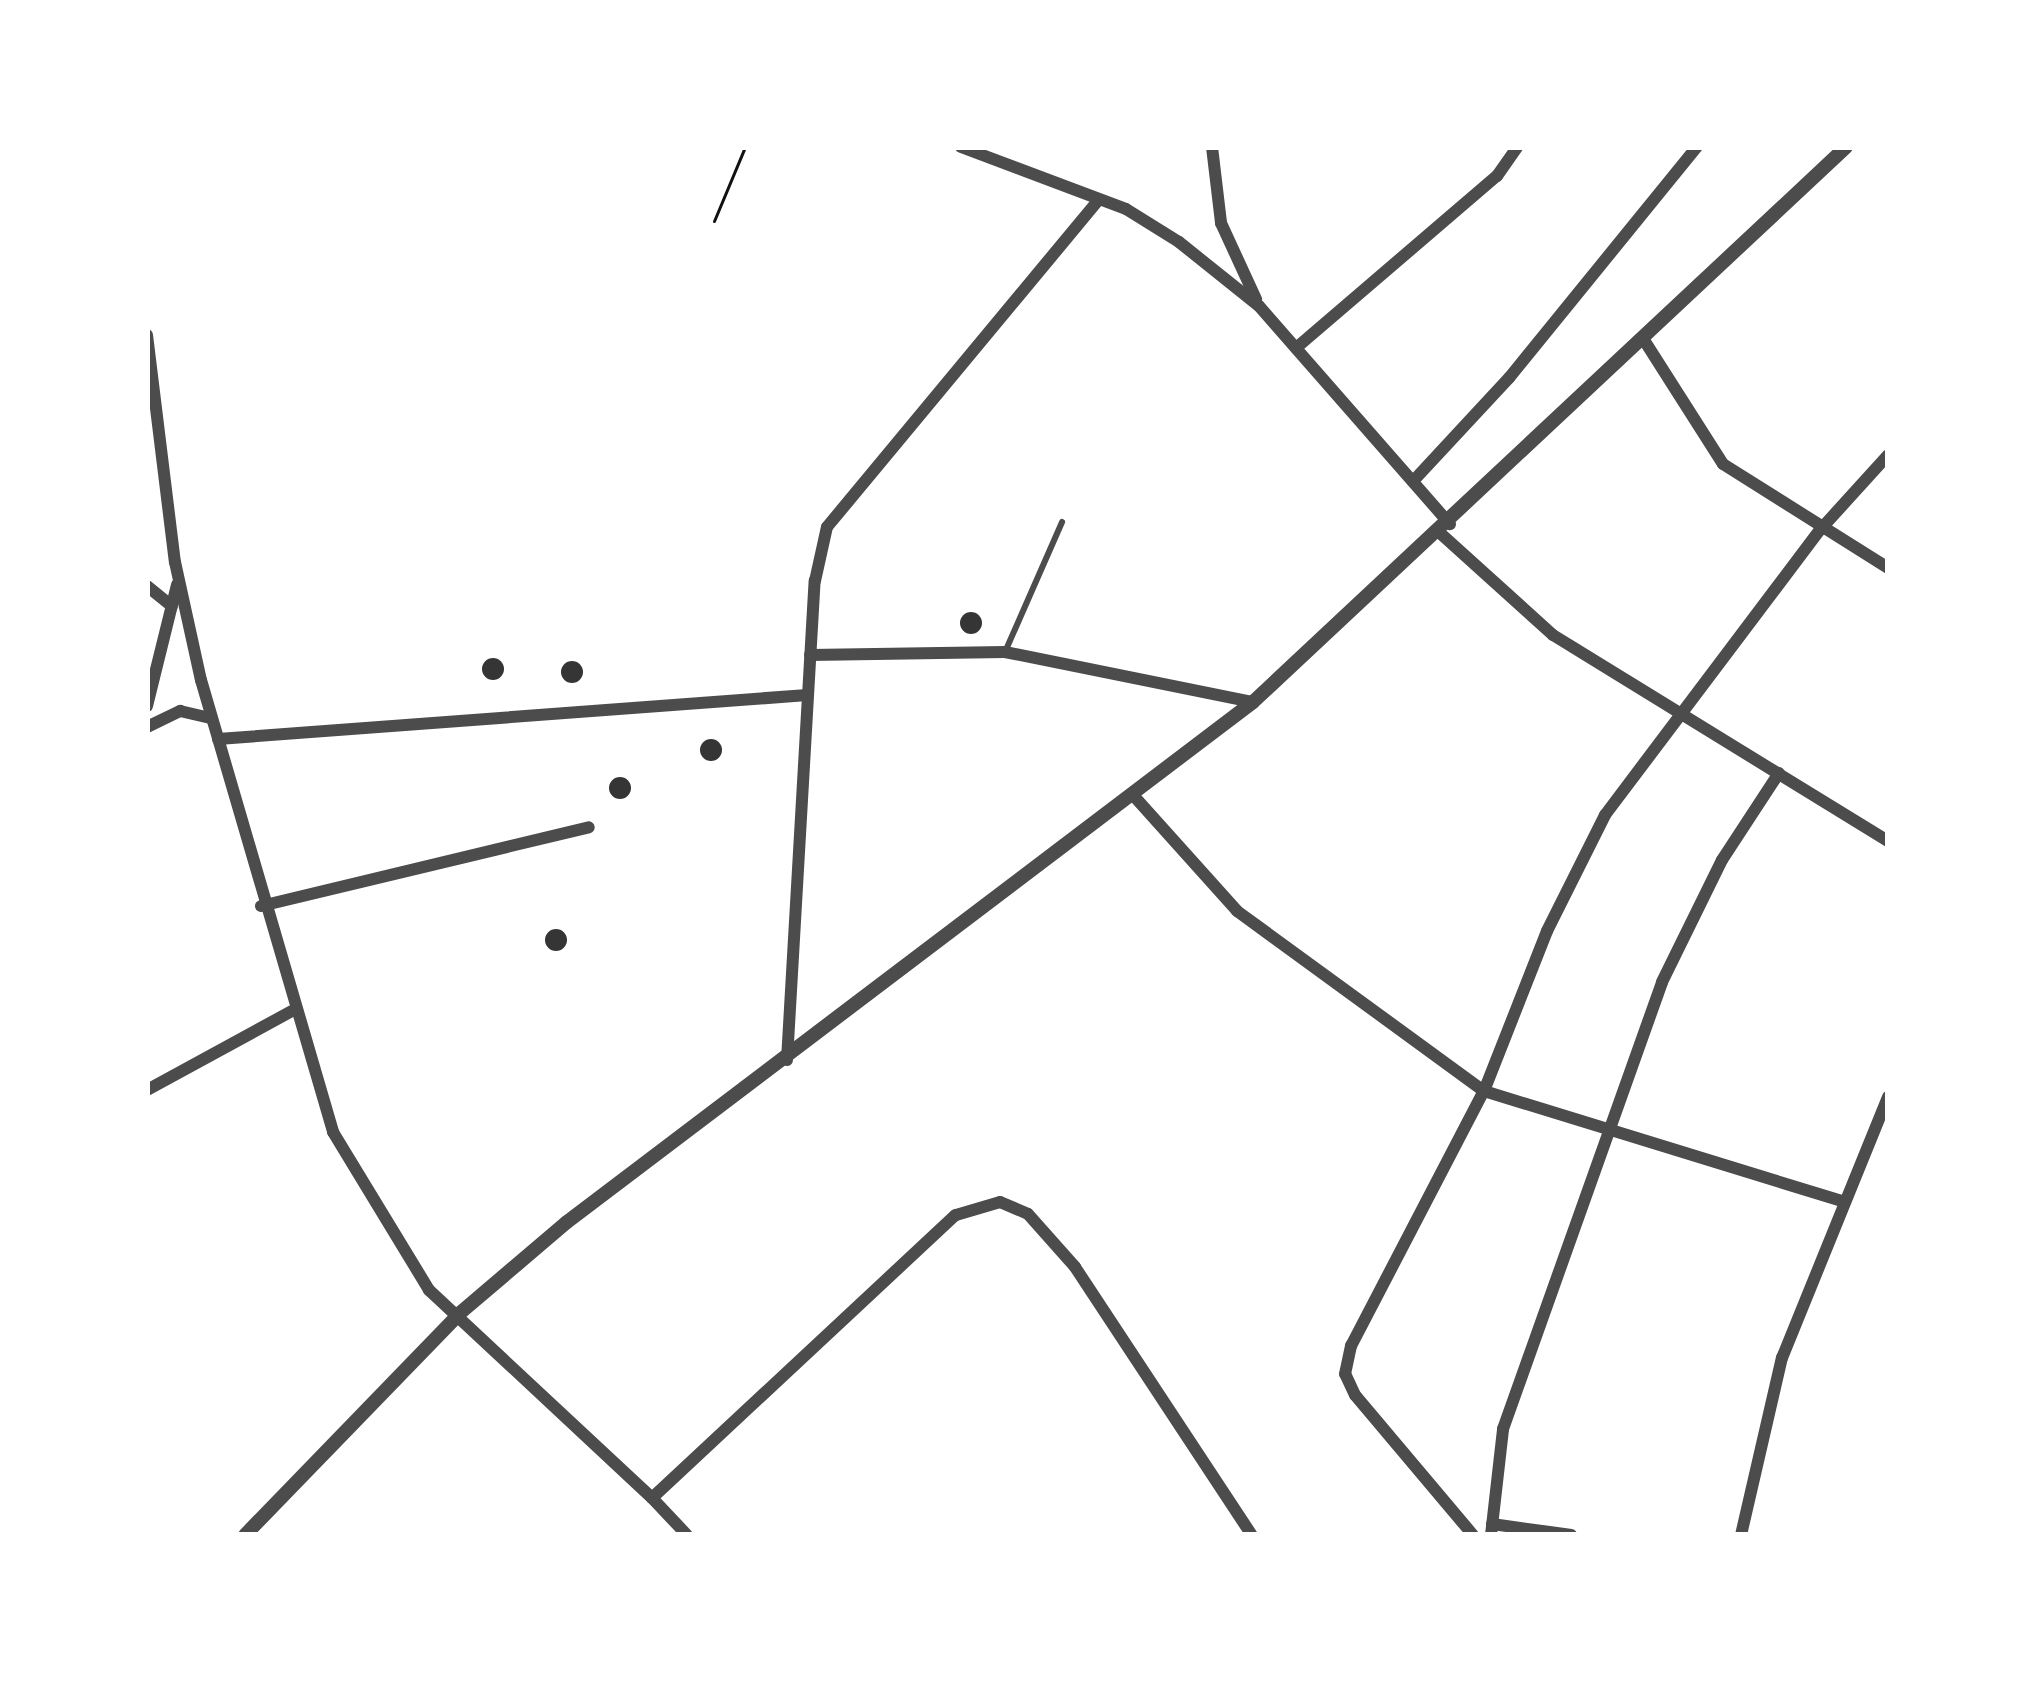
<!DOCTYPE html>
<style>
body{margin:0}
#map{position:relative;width:2035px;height:1682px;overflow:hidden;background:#fff;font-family:Commissioner,sans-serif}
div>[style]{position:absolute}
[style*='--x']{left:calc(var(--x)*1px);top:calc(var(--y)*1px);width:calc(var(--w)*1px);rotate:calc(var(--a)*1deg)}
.building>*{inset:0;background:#353535}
.round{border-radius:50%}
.path>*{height:3px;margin:-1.5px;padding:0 1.5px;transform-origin:1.5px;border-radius:1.5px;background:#111}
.service>*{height:6px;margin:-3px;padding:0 3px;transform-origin:3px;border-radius:3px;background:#4c4c4c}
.minor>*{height:12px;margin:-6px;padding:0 6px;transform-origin:6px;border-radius:6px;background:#4c4c4c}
.tertiary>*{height:14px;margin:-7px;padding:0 7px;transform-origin:7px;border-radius:7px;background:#4c4c4c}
span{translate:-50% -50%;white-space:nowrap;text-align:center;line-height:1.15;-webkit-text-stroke:12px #fff;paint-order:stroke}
.frame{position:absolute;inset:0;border:150px solid #fff;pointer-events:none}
</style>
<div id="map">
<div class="building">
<div class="round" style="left:960px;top:612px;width:22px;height:22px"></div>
<div class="round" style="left:482px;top:658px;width:22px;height:22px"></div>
<div class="round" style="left:561px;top:661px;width:22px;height:22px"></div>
<div class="round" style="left:700px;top:739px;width:22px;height:22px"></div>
<div class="round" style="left:609px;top:777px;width:22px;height:22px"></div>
<div class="round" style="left:545px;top:929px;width:22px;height:22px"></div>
</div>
<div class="path">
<div style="--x:714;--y:221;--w:80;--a:-67.3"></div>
</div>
<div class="service">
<div style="--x:1005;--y:652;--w:142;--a:-66.3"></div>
</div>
<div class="minor">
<div style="--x:961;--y:147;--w:176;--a:20.6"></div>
<div style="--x:1126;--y:209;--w:62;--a:31.9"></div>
<div style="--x:1179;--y:242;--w:102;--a:38.7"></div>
<div style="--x:1259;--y:306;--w:290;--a:48.8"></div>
<div style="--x:1212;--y:147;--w:77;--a:83.2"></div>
<div style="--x:1221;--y:223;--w:84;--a:65.3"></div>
<div style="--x:147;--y:335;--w:229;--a:83"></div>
<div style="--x:175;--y:562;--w:121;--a:77.6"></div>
<div style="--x:201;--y:680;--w:471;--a:73.7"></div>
<div style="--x:333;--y:1132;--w:185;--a:58.7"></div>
<div style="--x:429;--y:1290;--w:305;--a:43"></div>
<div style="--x:1644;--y:340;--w:147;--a:57.5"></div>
<div style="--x:1723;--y:464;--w:195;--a:32.2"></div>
<div style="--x:1296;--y:348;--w:265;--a:-40.6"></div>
<div style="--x:1497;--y:176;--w:35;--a:-55"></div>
<div style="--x:1416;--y:478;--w:137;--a:-47.1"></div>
<div style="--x:1509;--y:378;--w:298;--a:-50.9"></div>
<div style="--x:1440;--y:533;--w:152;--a:42.1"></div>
<div style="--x:1553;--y:635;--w:393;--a:31.6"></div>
<div style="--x:147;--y:586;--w:32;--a:39"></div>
<div style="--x:810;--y:655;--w:195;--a:-0.9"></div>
<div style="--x:1005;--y:652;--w:253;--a:11.4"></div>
<div style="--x:147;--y:706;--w:125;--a:-76.1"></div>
<div style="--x:147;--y:727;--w:37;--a:-26"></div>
<div style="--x:180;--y:711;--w:31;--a:13"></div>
<div style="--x:218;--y:739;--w:591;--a:-4.27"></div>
<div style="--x:1133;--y:795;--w:156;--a:48.1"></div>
<div style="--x:1237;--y:911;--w:306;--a:36.1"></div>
<div style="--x:1484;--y:1091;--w:377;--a:17.1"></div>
<div style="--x:261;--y:906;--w:337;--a:-13.5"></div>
<div style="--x:787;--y:1060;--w:480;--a:-86.7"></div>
<div style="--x:815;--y:581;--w:55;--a:-77.5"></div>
<div style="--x:827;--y:527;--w:425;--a:-50.3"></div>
<div style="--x:147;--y:1090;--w:165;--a:-28.6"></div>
<div style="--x:1492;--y:1524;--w:80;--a:7.9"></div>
<div style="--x:687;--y:1535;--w:51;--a:-133.4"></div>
<div style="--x:652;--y:1498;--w:415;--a:-43"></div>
<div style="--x:956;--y:1215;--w:46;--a:-16.5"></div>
<div style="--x:1000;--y:1202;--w:30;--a:23"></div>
<div style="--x:1028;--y:1214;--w:71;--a:48.4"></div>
<div style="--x:1075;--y:1267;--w:321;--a:56.6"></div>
<div style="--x:1473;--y:1535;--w:183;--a:-130.1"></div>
<div style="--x:1355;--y:1395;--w:23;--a:-115"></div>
<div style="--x:1345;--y:1374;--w:29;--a:-78"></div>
<div style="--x:1351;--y:1346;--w:288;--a:-62.5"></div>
<div style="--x:1484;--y:1091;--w:172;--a:-68.5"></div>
<div style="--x:1547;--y:931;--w:130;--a:-63.4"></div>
<div style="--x:1605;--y:815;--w:357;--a:-53"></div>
<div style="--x:1820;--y:530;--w:101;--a:-47.8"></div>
<div style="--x:1491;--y:1535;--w:107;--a:-83.5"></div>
<div style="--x:1503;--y:1429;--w:474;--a:-70.4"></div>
<div style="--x:1662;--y:982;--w:136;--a:-63.8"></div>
<div style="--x:1722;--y:860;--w:104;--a:-56.8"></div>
<div style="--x:1741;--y:1535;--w:182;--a:-77"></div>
<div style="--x:1782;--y:1358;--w:282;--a:-67.9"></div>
</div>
<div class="tertiary">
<div style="--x:245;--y:1535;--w:309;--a:-45.9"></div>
<div style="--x:460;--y:1313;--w:140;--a:-40.4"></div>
<div style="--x:567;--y:1222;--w:861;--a:-37.16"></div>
<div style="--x:1253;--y:702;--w:812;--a:-43.1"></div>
</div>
<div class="frame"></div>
</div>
